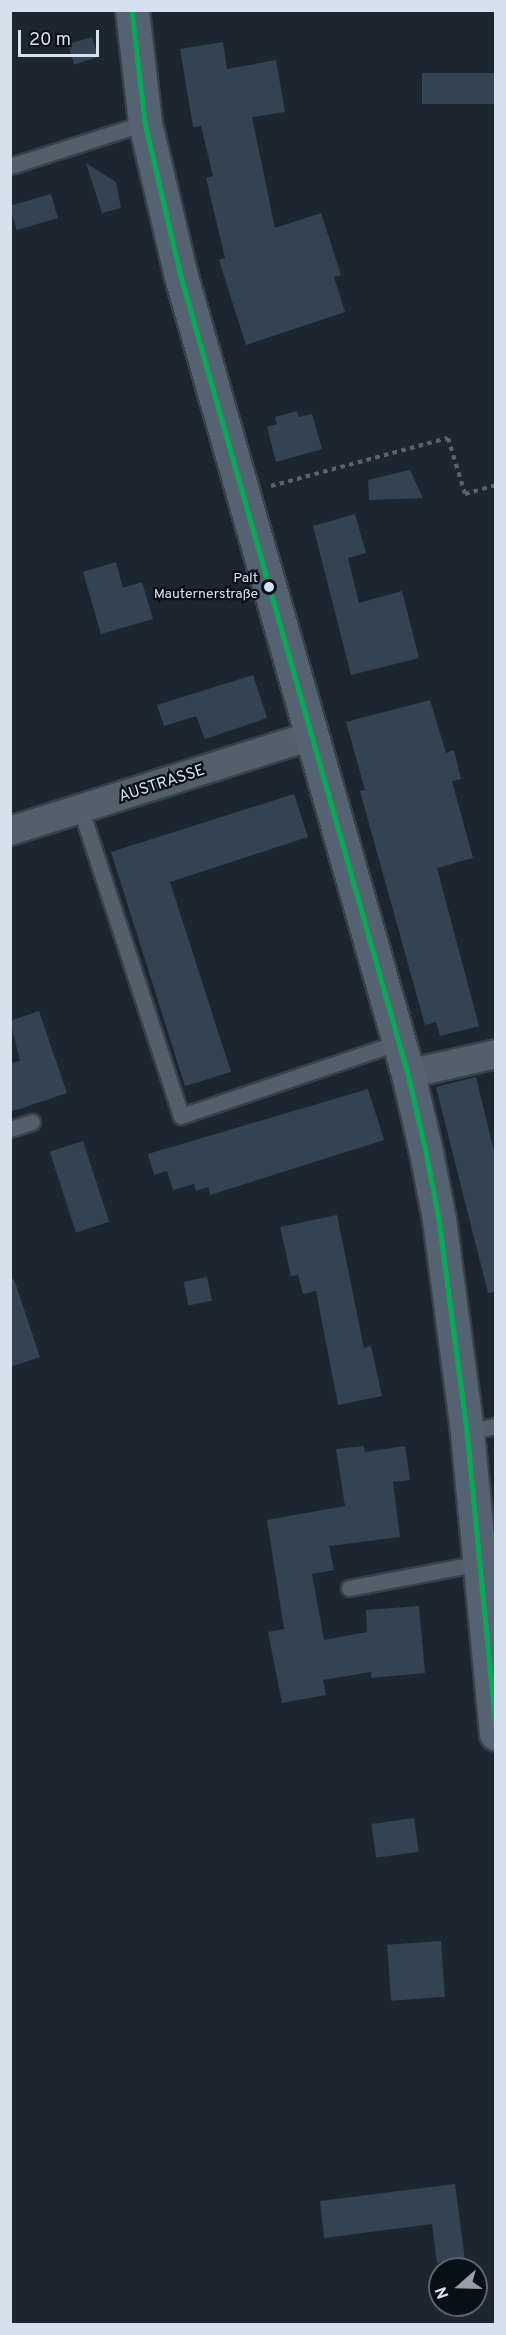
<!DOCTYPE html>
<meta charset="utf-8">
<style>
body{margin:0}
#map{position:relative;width:506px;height:2335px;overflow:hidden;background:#1c2631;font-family:Overpass,sans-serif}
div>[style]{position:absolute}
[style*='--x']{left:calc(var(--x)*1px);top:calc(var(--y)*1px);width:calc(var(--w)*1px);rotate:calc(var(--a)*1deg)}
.building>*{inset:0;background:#344352;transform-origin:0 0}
.path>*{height:4px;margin-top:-2px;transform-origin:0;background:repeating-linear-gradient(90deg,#59636d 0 4.5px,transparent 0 9px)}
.roads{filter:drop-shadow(2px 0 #38404a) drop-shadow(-2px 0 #38404a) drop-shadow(0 2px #38404a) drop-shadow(0 -2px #38404a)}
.lane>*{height:15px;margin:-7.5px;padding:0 7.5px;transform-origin:7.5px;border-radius:7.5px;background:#53606c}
.street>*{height:28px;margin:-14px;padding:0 14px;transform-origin:14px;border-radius:14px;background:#53606c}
.secondary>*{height:33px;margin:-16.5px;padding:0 16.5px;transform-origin:16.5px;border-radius:16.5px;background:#546271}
.bus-1>*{height:4.5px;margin:-2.25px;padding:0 2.25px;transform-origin:2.25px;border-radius:2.25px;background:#06aa56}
.dots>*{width:16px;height:16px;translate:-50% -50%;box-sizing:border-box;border:3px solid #070f17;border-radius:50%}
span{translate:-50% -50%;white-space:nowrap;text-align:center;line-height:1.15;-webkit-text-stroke:4.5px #070f17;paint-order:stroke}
.bus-label{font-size:14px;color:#d6e1ee}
.right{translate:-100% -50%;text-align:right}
.street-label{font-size:16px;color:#d6e1ee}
.frame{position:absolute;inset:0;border:12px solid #d6e1ee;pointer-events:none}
.north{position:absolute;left:428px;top:2257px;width:60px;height:60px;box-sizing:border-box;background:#070f17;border:2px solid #5a636d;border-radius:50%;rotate:250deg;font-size:16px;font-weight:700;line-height:24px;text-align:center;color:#d6e1ee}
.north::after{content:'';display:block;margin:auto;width:21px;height:27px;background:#95a0ac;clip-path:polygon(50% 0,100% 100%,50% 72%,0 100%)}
.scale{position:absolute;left:18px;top:30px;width:81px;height:27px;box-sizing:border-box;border:3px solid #d6e1ee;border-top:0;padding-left:8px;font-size:18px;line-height:21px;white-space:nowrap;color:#d6e1ee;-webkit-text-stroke:4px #070f17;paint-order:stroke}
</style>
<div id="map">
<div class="building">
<div style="left:92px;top:37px;width:21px;height:25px;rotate:73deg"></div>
<div style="clip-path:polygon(223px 42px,227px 69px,276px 60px,285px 112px,252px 117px,275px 228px,321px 213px,341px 275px,334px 277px,345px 312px,246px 345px,219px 260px,225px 258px,206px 178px,213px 176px,201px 126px,193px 127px,180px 49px)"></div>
<div style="left:495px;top:73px;width:31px;height:73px;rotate:90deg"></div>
<div style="clip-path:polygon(86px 163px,116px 182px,121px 208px,102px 213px)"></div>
<div style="left:51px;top:194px;width:25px;height:43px;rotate:74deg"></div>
<div style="clip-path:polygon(297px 411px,299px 417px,312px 414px,322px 449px,276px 462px,267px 427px,277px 424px,275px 417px)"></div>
<div style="clip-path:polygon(410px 470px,423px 498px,369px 500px,368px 480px)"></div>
<div style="clip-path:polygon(355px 514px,366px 553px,348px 558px,359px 603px,402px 591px,419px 658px,351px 675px,313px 526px)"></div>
<div style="clip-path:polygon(116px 562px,123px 588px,142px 582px,153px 619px,101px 634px,83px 572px)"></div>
<div style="clip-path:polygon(253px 675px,267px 718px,205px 739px,196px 716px,164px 726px,157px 705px)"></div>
<div style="clip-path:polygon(430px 700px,446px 753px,454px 750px,461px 779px,452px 781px,473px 858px,437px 868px,479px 1026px,440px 1036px,436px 1022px,425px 1025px,360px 791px,365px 790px,346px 722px)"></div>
<div style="clip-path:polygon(294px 794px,308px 837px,170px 882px,231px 1072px,185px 1086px,111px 852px)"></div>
<div style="clip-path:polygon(39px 1011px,67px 1093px,10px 1112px,10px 1063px,20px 1061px,10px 1021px)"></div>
<div style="clip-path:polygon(476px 1077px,495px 1155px,495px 1292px,488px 1293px,436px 1087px)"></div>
<div style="clip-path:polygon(368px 1089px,384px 1140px,210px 1195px,208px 1187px,196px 1191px,194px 1184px,173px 1190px,167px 1171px,154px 1175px,148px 1154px)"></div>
<div style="left:83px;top:1141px;width:85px;height:35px;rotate:72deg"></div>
<div style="clip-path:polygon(337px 1215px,364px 1348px,371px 1346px,382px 1396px,338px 1405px,316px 1291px,303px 1294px,298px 1275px,291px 1276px,280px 1227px)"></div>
<div style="left:207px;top:1277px;width:24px;height:24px;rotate:78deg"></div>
<div style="clip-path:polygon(14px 1279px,40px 1357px,10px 1367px,10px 1280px)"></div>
<div style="clip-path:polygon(364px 1446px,365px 1452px,405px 1446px,410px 1480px,393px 1482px,400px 1537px,329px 1546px,334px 1570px,312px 1574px,324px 1640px,367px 1632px,366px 1610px,419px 1606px,425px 1673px,371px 1678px,371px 1672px,323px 1680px,326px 1695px,282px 1703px,268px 1632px,284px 1629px,267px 1520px,345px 1506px,336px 1449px)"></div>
<div style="left:414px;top:1818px;width:34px;height:43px;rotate:82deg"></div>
<div style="left:441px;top:1941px;width:56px;height:54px;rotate:86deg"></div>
<div style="clip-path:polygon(455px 2184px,465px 2260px,437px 2263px,432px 2224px,324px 2238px,320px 2201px)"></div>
</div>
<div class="path">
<div style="--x:271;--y:486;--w:183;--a:-15.2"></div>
<div style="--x:448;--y:438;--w:59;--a:73.1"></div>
<div style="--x:465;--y:494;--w:32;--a:-16"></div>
</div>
<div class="roads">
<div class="lane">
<div style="--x:10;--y:166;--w:142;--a:-17.7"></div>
<div style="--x:81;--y:810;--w:322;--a:71.9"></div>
<div style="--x:181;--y:1116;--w:230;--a:-18.7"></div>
<div style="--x:10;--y:1129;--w:23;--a:-18"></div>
<div style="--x:467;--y:1432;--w:30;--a:-12"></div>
<div style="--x:349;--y:1588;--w:133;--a:-10.8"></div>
</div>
<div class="street">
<div style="--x:10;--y:831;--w:317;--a:-17.5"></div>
<div style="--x:408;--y:1074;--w:90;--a:-12.8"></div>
</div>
<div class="secondary">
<div style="--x:132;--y:10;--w:114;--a:83.4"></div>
<div style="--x:145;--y:123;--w:157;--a:76.8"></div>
<div style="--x:181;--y:276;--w:830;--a:74.12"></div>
<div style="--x:408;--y:1074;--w:75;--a:76.9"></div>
<div style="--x:425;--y:1147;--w:73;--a:79"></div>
<div style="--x:439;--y:1219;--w:215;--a:82.5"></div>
<div style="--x:467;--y:1432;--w:303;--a:84.5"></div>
</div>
</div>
<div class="bus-1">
<div style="--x:132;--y:10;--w:114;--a:83.4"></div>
<div style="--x:145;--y:123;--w:157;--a:76.8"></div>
<div style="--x:181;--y:276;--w:830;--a:74.12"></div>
<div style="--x:408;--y:1074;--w:75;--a:76.9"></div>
<div style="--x:425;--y:1147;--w:73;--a:79"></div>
<div style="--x:439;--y:1219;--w:215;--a:82.5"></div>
<div style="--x:467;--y:1432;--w:298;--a:84.4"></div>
</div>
<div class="dots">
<div style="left:269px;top:587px;background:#d6e1ee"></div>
</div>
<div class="bus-label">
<span class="right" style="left:258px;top:587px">Palt<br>Mauternerstraße</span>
</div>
<div class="street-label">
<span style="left:162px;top:784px;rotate:-18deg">AUSTRASSE</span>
</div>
<div class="frame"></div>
<div class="north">N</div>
<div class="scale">20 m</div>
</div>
